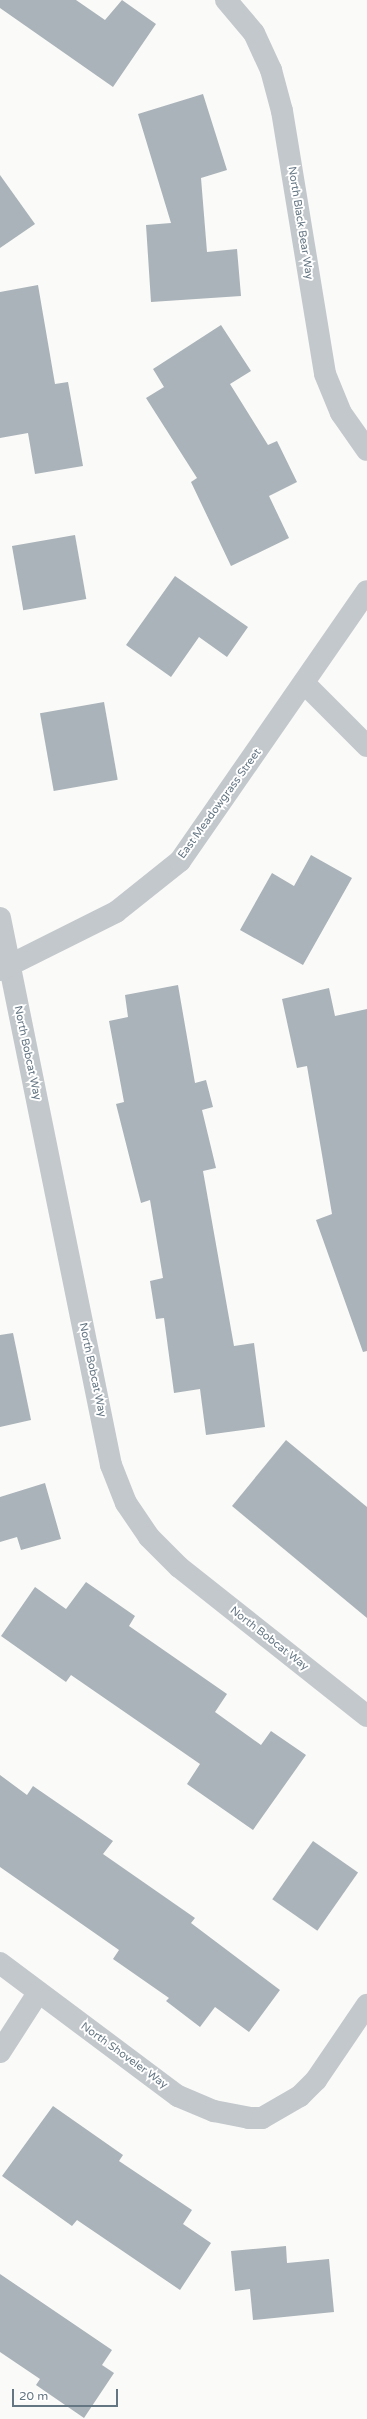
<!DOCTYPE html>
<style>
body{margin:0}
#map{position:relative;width:367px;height:2419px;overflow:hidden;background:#fafaf8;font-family:"Varela Round",sans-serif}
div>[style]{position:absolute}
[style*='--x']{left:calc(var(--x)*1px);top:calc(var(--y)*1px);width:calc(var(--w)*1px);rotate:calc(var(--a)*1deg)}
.building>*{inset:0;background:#aab3b9;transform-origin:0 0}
.minor>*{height:22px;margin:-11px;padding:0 11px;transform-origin:11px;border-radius:11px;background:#c3c8cc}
span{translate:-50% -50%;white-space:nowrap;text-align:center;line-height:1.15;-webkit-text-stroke:4px #fff;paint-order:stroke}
.street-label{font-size:11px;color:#657683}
.scale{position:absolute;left:12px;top:2389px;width:106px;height:18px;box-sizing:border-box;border:2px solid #657683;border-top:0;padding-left:5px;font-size:12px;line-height:14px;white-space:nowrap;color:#657683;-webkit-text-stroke:3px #fff;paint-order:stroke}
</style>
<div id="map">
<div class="building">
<div style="clip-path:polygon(0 0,76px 0,105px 20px,122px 0,156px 24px,113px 87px,0 8px)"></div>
<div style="clip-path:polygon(203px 94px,227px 170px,201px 178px,207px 252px,237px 249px,241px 296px,151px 302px,146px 225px,171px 223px,138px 114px)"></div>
<div style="clip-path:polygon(0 175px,35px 224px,0 248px)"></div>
<div style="clip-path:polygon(38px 285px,55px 384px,68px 382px,83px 466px,35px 474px,28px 433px,0 438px,0 292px)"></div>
<div style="clip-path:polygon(221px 325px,251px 371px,230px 384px,268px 445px,277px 441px,297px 482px,269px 496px,289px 538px,231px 566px,191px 482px,197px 478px,146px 398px,164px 387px,153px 369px)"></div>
<div style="left:75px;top:535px;width:65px;height:64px;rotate:80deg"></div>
<div style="clip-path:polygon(175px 576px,248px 627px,227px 657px,199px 637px,171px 677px,126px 645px)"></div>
<div style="left:104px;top:702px;width:79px;height:65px;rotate:80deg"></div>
<div style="clip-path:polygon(311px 855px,352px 878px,303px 965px,240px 930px,272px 873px,294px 886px)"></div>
<div style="clip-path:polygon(178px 985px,195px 1083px,206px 1080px,213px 1107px,202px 1110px,216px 1168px,203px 1171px,234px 1346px,254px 1343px,265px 1427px,206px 1435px,200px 1389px,174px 1393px,164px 1318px,156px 1319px,150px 1281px,163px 1278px,150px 1200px,141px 1203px,116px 1104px,124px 1102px,109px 1021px,128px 1017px,125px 995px)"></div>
<div style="clip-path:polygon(329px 988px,335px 1016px,367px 1009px,367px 1351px,363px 1352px,316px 1220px,332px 1214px,307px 1066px,297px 1068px,282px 999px)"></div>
<div style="clip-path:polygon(13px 1333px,31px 1420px,0 1427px,0 1335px)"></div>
<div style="clip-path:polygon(286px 1440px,367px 1507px,367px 1618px,232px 1506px)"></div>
<div style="clip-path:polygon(45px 1483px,61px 1539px,21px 1550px,17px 1537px,0 1542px,0 1497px)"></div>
<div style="clip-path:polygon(86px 1582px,135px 1616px,129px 1626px,227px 1694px,215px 1712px,261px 1745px,271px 1731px,306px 1755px,253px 1830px,187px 1784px,200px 1764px,71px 1675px,66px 1682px,1px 1636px,35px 1587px,66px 1609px)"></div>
<div style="clip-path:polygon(0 1775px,27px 1795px,33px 1786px,113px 1841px,103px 1854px,195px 1918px,191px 1923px,280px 1990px,249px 2032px,215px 2007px,200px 2027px,166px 2001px,169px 1998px,113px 1959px,119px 1950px,0 1867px)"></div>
<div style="left:313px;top:1841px;width:55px;height:71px;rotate:35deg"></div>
<div style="clip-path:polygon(53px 2106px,123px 2155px,119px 2161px,192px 2210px,183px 2224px,211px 2243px,180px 2290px,77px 2220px,72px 2226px,2px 2176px)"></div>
<div style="clip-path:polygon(286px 2246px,287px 2263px,329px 2259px,334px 2312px,253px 2320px,250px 2289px,235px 2291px,231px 2251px)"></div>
<div style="clip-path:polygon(0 2274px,112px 2350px,102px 2365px,114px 2373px,84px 2418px,36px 2385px,40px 2379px,0 2352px)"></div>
</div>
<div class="minor">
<div style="--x:226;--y:0;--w:43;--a:49.7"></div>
<div style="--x:254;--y:33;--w:41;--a:65.3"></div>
<div style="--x:271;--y:70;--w:42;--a:75"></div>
<div style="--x:282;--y:111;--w:266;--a:80.7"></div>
<div style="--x:325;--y:374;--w:42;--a:67.7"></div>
<div style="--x:341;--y:413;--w:45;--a:54.9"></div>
<div style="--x:304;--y:683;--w:89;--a:45"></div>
<div style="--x:0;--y:918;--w:558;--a:78.53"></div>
<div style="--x:111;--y:1465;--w:41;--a:68.5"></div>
<div style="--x:126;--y:1503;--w:41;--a:55.9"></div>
<div style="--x:149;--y:1537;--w:42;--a:45"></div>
<div style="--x:179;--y:1567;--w:240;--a:38.4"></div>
<div style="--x:0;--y:970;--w:130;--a:-26.6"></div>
<div style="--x:116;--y:912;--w:82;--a:-38.6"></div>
<div style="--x:180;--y:861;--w:328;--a:-55.3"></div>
<div style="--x:0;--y:1963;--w:222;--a:36.8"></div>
<div style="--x:178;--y:2096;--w:39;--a:23"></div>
<div style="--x:214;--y:2111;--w:36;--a:11"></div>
<div style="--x:249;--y:2118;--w:13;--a:0"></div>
<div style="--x:262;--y:2118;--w:44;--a:-30.1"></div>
<div style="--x:300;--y:2096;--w:23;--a:-45"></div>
<div style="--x:316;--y:2080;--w:91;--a:-55.8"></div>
<div style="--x:0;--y:2052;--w:70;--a:-57.2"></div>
</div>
<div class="street-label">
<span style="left:300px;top:223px;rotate:81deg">North Black Bear Way</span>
<span style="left:220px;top:804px;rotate:-54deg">East Meadowgrass Street</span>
<span style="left:27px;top:1053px;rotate:78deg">North Bobcat Way</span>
<span style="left:92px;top:1370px;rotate:78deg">North Bobcat Way</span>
<span style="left:269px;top:1639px;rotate:38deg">North Bobcat Way</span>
<span style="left:124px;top:2056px;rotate:36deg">North Shoveler Way</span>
</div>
<div class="scale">20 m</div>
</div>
